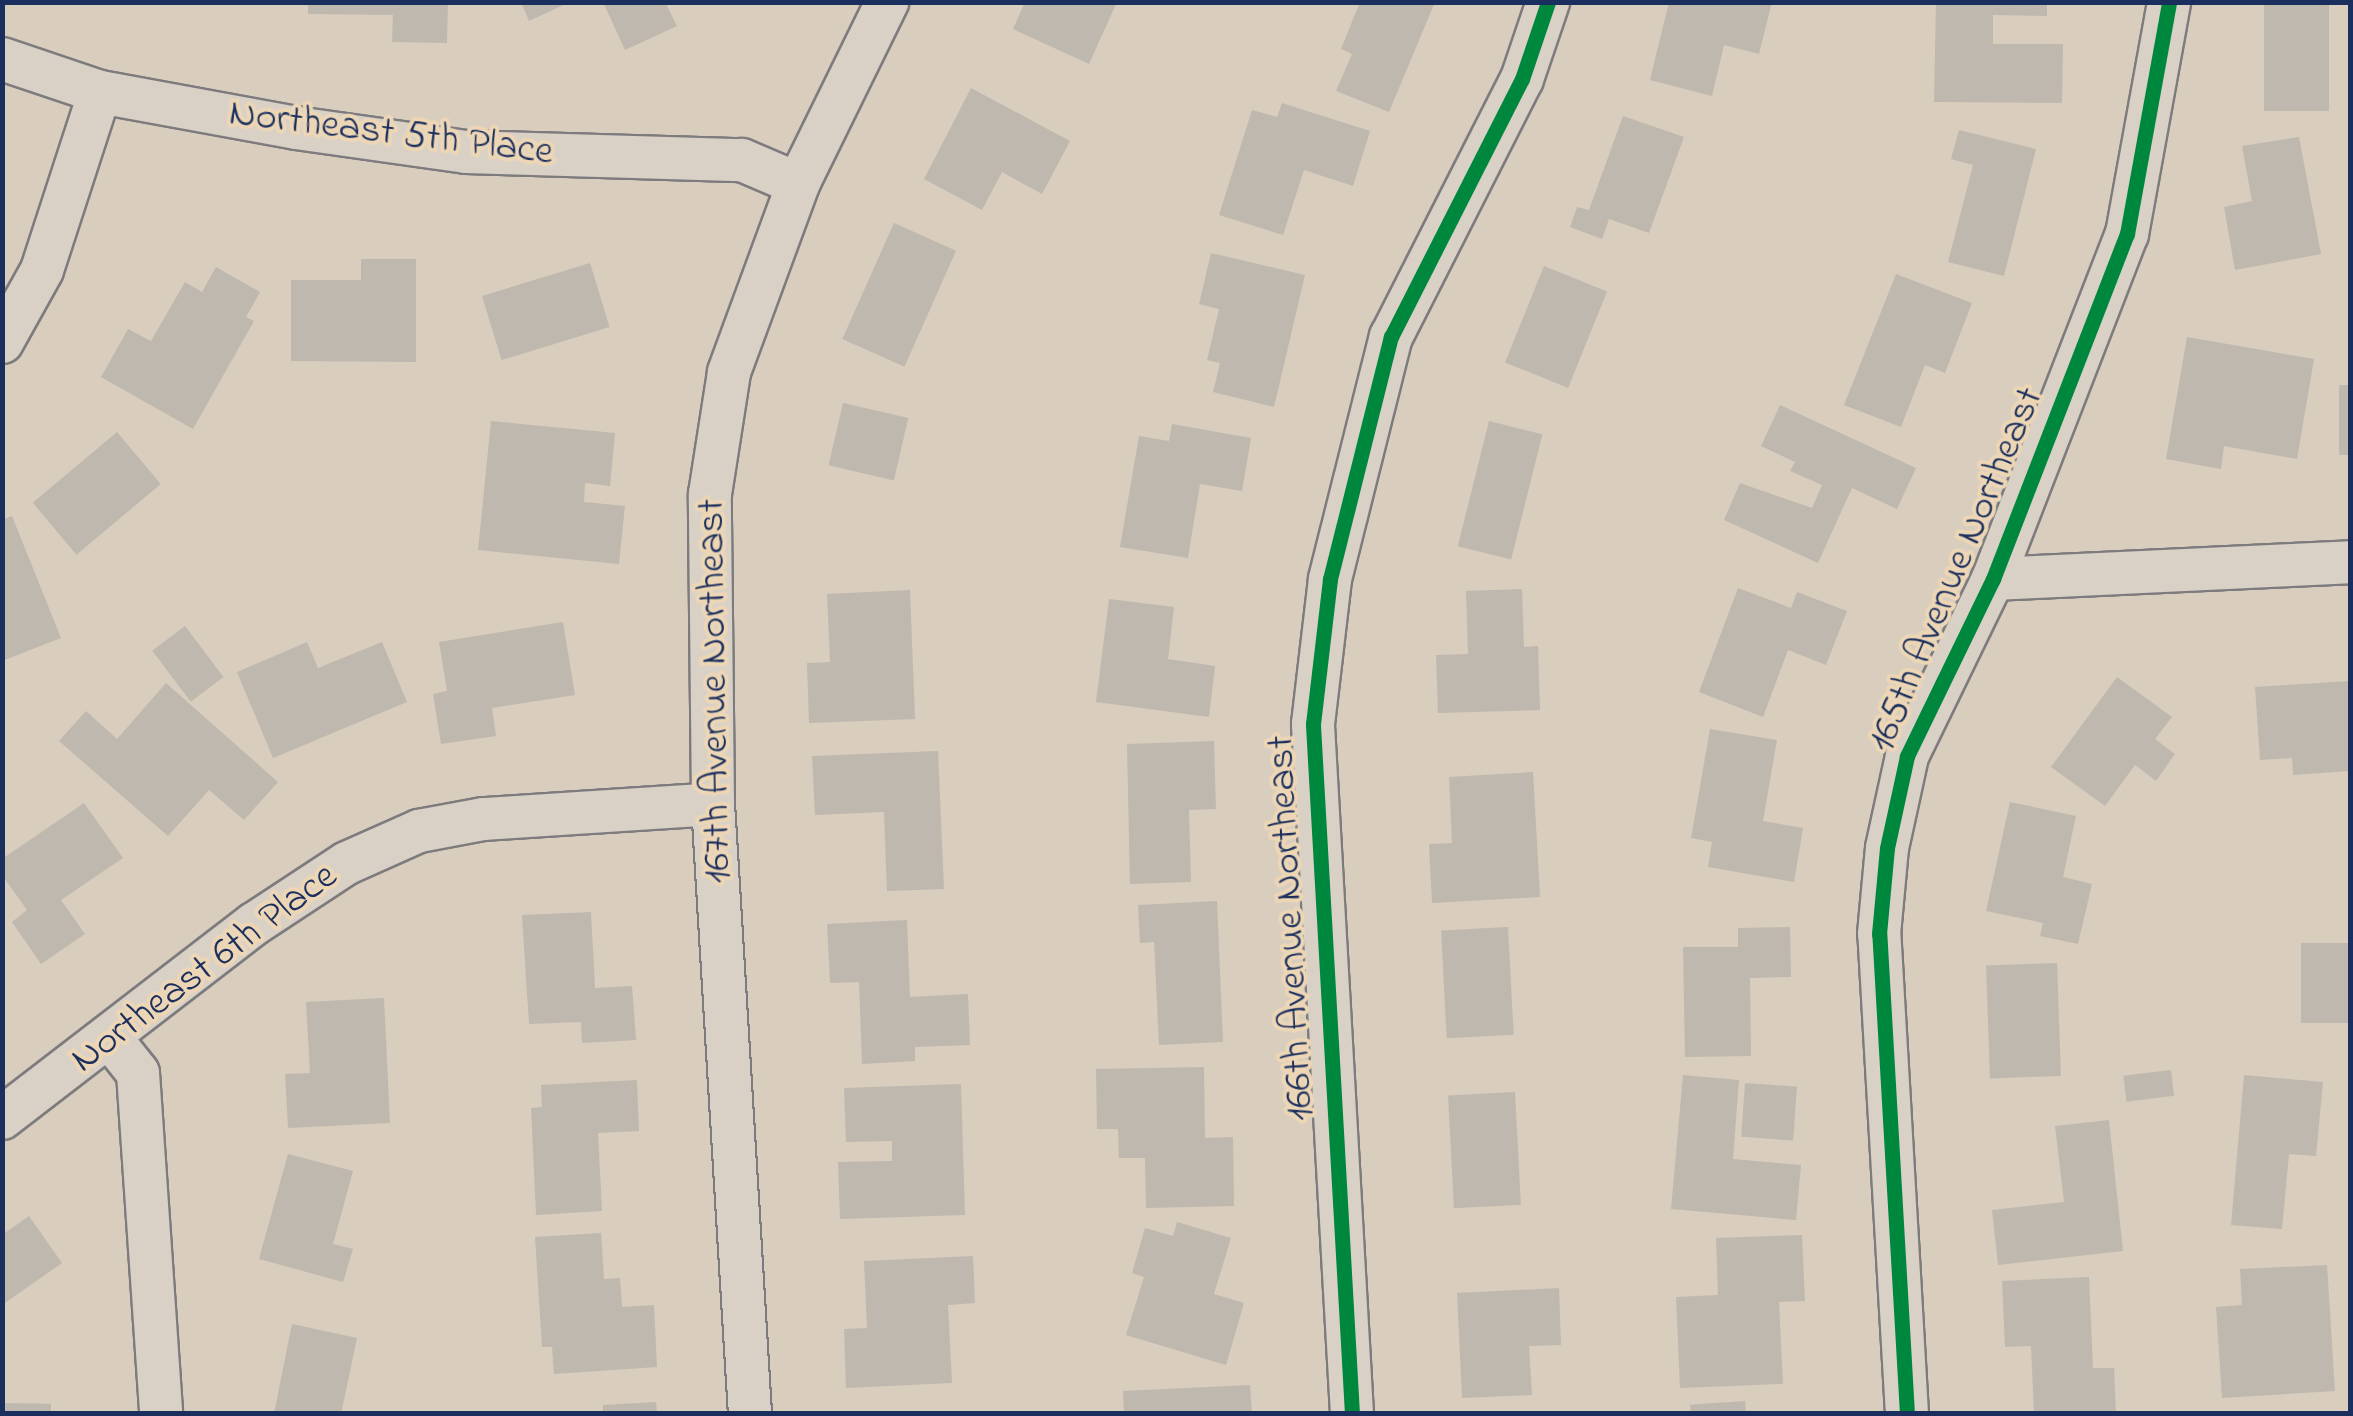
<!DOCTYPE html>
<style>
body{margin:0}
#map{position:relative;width:2353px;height:1416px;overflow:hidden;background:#d9cdbd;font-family:"Indie Flower",sans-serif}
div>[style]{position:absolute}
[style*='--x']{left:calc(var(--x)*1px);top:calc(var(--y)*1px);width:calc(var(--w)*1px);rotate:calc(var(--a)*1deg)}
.building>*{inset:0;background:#bfb8af;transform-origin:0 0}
.roads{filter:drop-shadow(2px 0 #7d7b7d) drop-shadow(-2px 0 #7d7b7d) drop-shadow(0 2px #7d7b7d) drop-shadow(0 -2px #7d7b7d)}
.minor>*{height:42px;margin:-21px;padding:0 21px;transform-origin:21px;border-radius:21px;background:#dad1c6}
.cycleway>*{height:15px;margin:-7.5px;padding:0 7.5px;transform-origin:7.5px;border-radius:7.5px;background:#00873e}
span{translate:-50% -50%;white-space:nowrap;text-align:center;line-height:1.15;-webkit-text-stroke:8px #ecd6b5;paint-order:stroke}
.street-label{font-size:40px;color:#1b2f5e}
.frame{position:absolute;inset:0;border:5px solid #1b2f5e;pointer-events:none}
</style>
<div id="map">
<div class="building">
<div style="clip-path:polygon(308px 2px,448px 2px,447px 43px,392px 42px,393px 15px,308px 14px)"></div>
<div style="clip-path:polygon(521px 2px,570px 2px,529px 21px)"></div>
<div style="clip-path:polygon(603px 2px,665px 2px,677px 26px,625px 50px)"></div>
<div style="clip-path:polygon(1025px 2px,1117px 2px,1089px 64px,1013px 29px)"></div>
<div style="clip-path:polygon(1360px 2px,1435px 2px,1389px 112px,1336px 91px,1352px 54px,1341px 49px)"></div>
<div style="clip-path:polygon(1669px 2px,1772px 2px,1759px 54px,1724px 45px,1712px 96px,1650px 80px)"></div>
<div style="clip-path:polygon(1936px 2px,2047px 2px,2047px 16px,1993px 15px,1993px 44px,2063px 44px,2062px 103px,1934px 102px)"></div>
<div style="left:2264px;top:2px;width:65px;height:109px"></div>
<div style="clip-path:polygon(971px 88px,1070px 141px,1042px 194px,1002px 172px,982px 210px,924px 179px)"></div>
<div style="clip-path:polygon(1282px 103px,1370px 131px,1353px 186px,1304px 170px,1283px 235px,1219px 215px,1252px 110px,1277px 117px)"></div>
<div style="clip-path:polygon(1623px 116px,1684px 137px,1649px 233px,1609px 219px,1602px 239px,1570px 227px,1577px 207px,1589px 210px)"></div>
<div style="clip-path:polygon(1959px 130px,2036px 149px,2004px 276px,1948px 262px,1973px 165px,1951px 159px)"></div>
<div style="clip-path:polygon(2299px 137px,2321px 254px,2235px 270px,2224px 207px,2252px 201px,2242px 146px)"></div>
<div style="left:894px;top:223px;width:68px;height:127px;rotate:24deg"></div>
<div style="clip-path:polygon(1211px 253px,1305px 275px,1274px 407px,1213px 392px,1220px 363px,1207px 360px,1219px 309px,1199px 304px)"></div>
<div style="clip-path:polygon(361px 259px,416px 259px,416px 362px,291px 361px,291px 280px,361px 280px)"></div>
<div style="left:590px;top:263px;width:67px;height:113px;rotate:73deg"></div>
<div style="left:1544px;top:266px;width:68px;height:104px;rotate:22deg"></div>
<div style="clip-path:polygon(216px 267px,260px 292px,246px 317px,254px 321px,193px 429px,101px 377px,128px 329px,151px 341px,185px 282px,202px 292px)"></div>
<div style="clip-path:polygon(1896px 274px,1972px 303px,1945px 373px,1925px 365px,1901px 427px,1844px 405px)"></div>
<div style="clip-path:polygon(2187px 337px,2314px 359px,2297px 459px,2224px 446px,2221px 469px,2166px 459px)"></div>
<div style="left:2339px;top:385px;width:11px;height:70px"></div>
<div style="left:843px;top:403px;width:67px;height:64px;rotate:13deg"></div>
<div style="clip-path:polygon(1780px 405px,1916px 468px,1897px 509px,1852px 488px,1818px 563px,1724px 520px,1740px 483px,1812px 508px,1822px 485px,1790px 471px,1795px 462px,1761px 446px)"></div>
<div style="clip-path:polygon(491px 421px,615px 433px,610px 486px,585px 483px,584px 502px,625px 506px,619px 564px,478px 550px)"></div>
<div style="left:1489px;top:421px;width:55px;height:129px;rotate:14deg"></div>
<div style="clip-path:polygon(1172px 424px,1251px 438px,1242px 491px,1200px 484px,1188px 558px,1120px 547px,1139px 436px,1169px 441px)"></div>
<div style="left:117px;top:432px;width:68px;height:110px;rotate:50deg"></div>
<div style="clip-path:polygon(12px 516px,61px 638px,2px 661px,2px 520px)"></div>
<div style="clip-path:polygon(1738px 588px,1791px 608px,1797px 592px,1847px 611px,1826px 665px,1788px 650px,1763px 717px,1699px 692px)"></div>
<div style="clip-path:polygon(1522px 589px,1524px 647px,1538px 646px,1540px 710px,1438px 713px,1436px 655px,1468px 654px,1466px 591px)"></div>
<div style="clip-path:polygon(910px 590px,915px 719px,809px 723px,807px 663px,830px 662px,827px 594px)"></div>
<div style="clip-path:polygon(1109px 599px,1174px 607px,1168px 659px,1215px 666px,1209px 717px,1096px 702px)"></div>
<div style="clip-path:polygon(563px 622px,575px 695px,492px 708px,496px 736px,441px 744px,433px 694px,447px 691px,439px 642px)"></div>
<div style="left:185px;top:626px;width:64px;height:41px;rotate:53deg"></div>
<div style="clip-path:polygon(307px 642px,318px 668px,382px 642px,407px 702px,273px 758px,237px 672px)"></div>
<div style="clip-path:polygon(2117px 677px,2172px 717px,2155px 739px,2175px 754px,2156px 781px,2135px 765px,2105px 806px,2051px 767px)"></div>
<div style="clip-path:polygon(2350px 681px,2350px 771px,2293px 775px,2292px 758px,2260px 760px,2255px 687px)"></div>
<div style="clip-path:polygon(166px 683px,278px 782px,244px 820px,209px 790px,168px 836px,59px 741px,86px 711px,117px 739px)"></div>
<div style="clip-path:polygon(1710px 729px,1777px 740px,1763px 821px,1803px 828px,1794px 882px,1708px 867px,1712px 842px,1691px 838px)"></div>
<div style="clip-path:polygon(1214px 741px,1216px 809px,1189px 810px,1191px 882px,1130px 884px,1127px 744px)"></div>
<div style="clip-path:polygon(938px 751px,944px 889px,887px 891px,884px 812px,815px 815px,812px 756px)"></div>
<div style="clip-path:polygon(1533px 772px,1540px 897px,1432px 903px,1429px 844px,1452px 843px,1449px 777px)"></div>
<div style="clip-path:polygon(2010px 802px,2076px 816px,2063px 877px,2092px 884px,2078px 944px,2040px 936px,2043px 923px,1986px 911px)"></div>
<div style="clip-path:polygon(84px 803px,123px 858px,61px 900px,85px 934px,41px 964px,12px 922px,27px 910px,2px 875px,2px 859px)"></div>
<div style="clip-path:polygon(1217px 901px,1223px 1042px,1159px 1045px,1154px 942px,1140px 943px,1138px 905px)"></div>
<div style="clip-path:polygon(591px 912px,595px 988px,632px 986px,636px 1040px,582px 1043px,581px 1022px,529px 1024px,522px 915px)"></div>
<div style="clip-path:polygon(907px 920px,910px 997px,968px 994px,970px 1045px,915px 1047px,915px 1061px,862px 1064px,859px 982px,830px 983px,827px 924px)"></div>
<div style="left:1508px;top:927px;width:108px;height:67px;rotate:87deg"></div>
<div style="clip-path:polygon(1790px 927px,1791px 977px,1750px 978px,1751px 1056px,1685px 1057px,1683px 947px,1738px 947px,1738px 928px)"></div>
<div style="left:2350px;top:943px;width:80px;height:49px;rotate:90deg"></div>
<div style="left:2057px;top:963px;width:113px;height:71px;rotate:88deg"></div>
<div style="clip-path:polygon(384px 998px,390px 1123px,288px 1128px,285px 1074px,310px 1073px,306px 1002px)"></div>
<div style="clip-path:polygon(1204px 1067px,1205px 1138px,1233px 1137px,1234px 1206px,1146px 1208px,1145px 1158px,1119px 1158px,1118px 1129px,1097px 1129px,1096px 1069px)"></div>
<div style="left:2171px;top:1070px;width:26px;height:48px;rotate:83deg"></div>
<div style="clip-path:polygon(1683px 1075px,1739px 1080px,1733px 1159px,1801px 1165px,1796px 1220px,1671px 1209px)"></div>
<div style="clip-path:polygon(2244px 1075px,2323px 1082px,2316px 1156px,2289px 1154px,2282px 1229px,2231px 1225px)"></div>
<div style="clip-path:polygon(637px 1080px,639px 1131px,598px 1133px,602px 1211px,536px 1215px,531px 1108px,542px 1107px,541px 1085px)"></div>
<div style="left:1745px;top:1083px;width:52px;height:54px;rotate:4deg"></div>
<div style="clip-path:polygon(961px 1084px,965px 1215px,840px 1219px,838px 1162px,892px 1161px,892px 1141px,846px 1142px,844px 1088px)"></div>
<div style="left:1515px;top:1092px;width:113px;height:67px;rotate:87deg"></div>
<div style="clip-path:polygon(2109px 1120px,2123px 1251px,1998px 1265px,1992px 1210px,2064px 1202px,2055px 1126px)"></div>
<div style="clip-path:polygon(288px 1154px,353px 1171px,333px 1244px,353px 1249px,343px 1282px,259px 1259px)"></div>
<div style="clip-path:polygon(29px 1216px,62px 1263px,2px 1305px,2px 1235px)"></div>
<div style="clip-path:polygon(1177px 1222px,1231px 1238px,1214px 1294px,1244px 1303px,1226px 1365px,1126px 1335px,1144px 1277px,1132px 1273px,1145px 1228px,1173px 1236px)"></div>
<div style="clip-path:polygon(601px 1233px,604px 1279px,620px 1278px,622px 1307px,654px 1305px,657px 1367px,554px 1374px,552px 1347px,542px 1347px,535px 1237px)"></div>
<div style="clip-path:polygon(1802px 1235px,1805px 1301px,1779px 1302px,1783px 1384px,1680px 1388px,1676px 1297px,1718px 1295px,1716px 1238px)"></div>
<div style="clip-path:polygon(973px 1256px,975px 1303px,948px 1305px,952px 1383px,846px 1388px,844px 1329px,867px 1328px,864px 1261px)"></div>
<div style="clip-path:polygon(2327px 1265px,2335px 1391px,2222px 1398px,2216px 1307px,2242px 1305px,2240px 1269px)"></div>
<div style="clip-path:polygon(2089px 1277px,2093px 1368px,2114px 1368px,2116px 1414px,2034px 1414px,2031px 1346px,2005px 1347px,2002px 1281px)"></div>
<div style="clip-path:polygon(1559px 1288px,1561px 1345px,1529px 1346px,1532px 1395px,1462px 1398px,1457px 1293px)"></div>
<div style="clip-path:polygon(292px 1324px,357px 1338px,341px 1414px,274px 1414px)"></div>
<div style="clip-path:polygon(1250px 1385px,1252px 1414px,1124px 1414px,1123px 1391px)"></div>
<div style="left:1745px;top:1401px;width:13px;height:55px;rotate:86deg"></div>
<div style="clip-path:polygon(656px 1402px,657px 1414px,603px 1414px,603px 1405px)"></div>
<div style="left:2px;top:1403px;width:49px;height:11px;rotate:1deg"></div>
</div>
<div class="roads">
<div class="minor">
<div style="--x:2;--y:59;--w:103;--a:18.6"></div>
<div style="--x:100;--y:92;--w:199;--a:10.4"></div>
<div style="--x:296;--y:128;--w:172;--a:8"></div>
<div style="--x:466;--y:152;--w:276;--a:1.7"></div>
<div style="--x:742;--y:160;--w:61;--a:23.2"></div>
<div style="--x:2;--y:342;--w:82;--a:-60.9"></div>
<div style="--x:42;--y:270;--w:187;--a:-72"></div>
<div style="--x:1993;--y:579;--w:357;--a:-2.7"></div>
<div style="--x:111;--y:1039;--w:43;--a:51.5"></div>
<div style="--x:138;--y:1073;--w:342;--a:86.1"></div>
<div style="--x:2;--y:1118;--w:318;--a:-37.6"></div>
<div style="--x:254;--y:924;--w:111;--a:-33.3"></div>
<div style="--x:347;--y:863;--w:79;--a:-24"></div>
<div style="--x:419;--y:831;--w:66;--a:-10.5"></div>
<div style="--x:484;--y:819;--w:229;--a:-3.7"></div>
<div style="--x:750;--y:1414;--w:611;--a:-93.47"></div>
<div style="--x:713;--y:804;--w:310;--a:-90.6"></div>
<div style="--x:710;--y:494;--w:123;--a:-81.1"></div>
<div style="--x:729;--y:372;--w:200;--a:-69.8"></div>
<div style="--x:798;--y:184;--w:203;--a:-63.9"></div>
<div style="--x:1352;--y:1414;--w:691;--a:-93.24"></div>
<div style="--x:1313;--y:724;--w:146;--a:-83.3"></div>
<div style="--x:1330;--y:579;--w:250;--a:-75.9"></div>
<div style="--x:1391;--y:337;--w:289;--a:-63.1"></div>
<div style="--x:1522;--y:79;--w:81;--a:-71.3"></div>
<div style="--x:1907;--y:1414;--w:481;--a:-93.3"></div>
<div style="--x:1879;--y:934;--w:86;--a:-84.7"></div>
<div style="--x:1887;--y:848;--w:94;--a:-77.7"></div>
<div style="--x:1907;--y:756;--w:197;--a:-64.1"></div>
<div style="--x:1993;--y:579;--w:370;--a:-68.8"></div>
<div style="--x:2127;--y:234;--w:236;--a:-79.7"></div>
</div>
</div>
<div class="cycleway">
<div style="--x:1352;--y:1414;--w:691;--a:-93.24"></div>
<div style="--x:1313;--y:724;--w:146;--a:-83.3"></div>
<div style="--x:1330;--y:579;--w:250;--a:-75.9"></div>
<div style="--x:1391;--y:337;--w:289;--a:-63.1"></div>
<div style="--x:1522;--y:79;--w:81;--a:-71.3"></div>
<div style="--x:1907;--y:1414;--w:481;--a:-93.3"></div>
<div style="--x:1879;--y:934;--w:86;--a:-84.7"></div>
<div style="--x:1887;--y:848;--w:94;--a:-77.7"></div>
<div style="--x:1907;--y:756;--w:197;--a:-64.1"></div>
<div style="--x:1993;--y:579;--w:370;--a:-68.8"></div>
<div style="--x:2127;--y:234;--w:236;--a:-79.7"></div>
</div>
<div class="street-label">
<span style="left:391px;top:134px;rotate:7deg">Northeast 5th Place</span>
<span style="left:1957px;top:570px;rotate:-67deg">165th Avenue Northeast</span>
<span style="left:716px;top:691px;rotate:-91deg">167th Avenue Northeast</span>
<span style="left:1292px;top:928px;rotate:-93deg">166th Avenue Northeast</span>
<span style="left:205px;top:969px;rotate:-37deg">Northeast 6th Place</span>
</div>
<div class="frame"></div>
</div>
